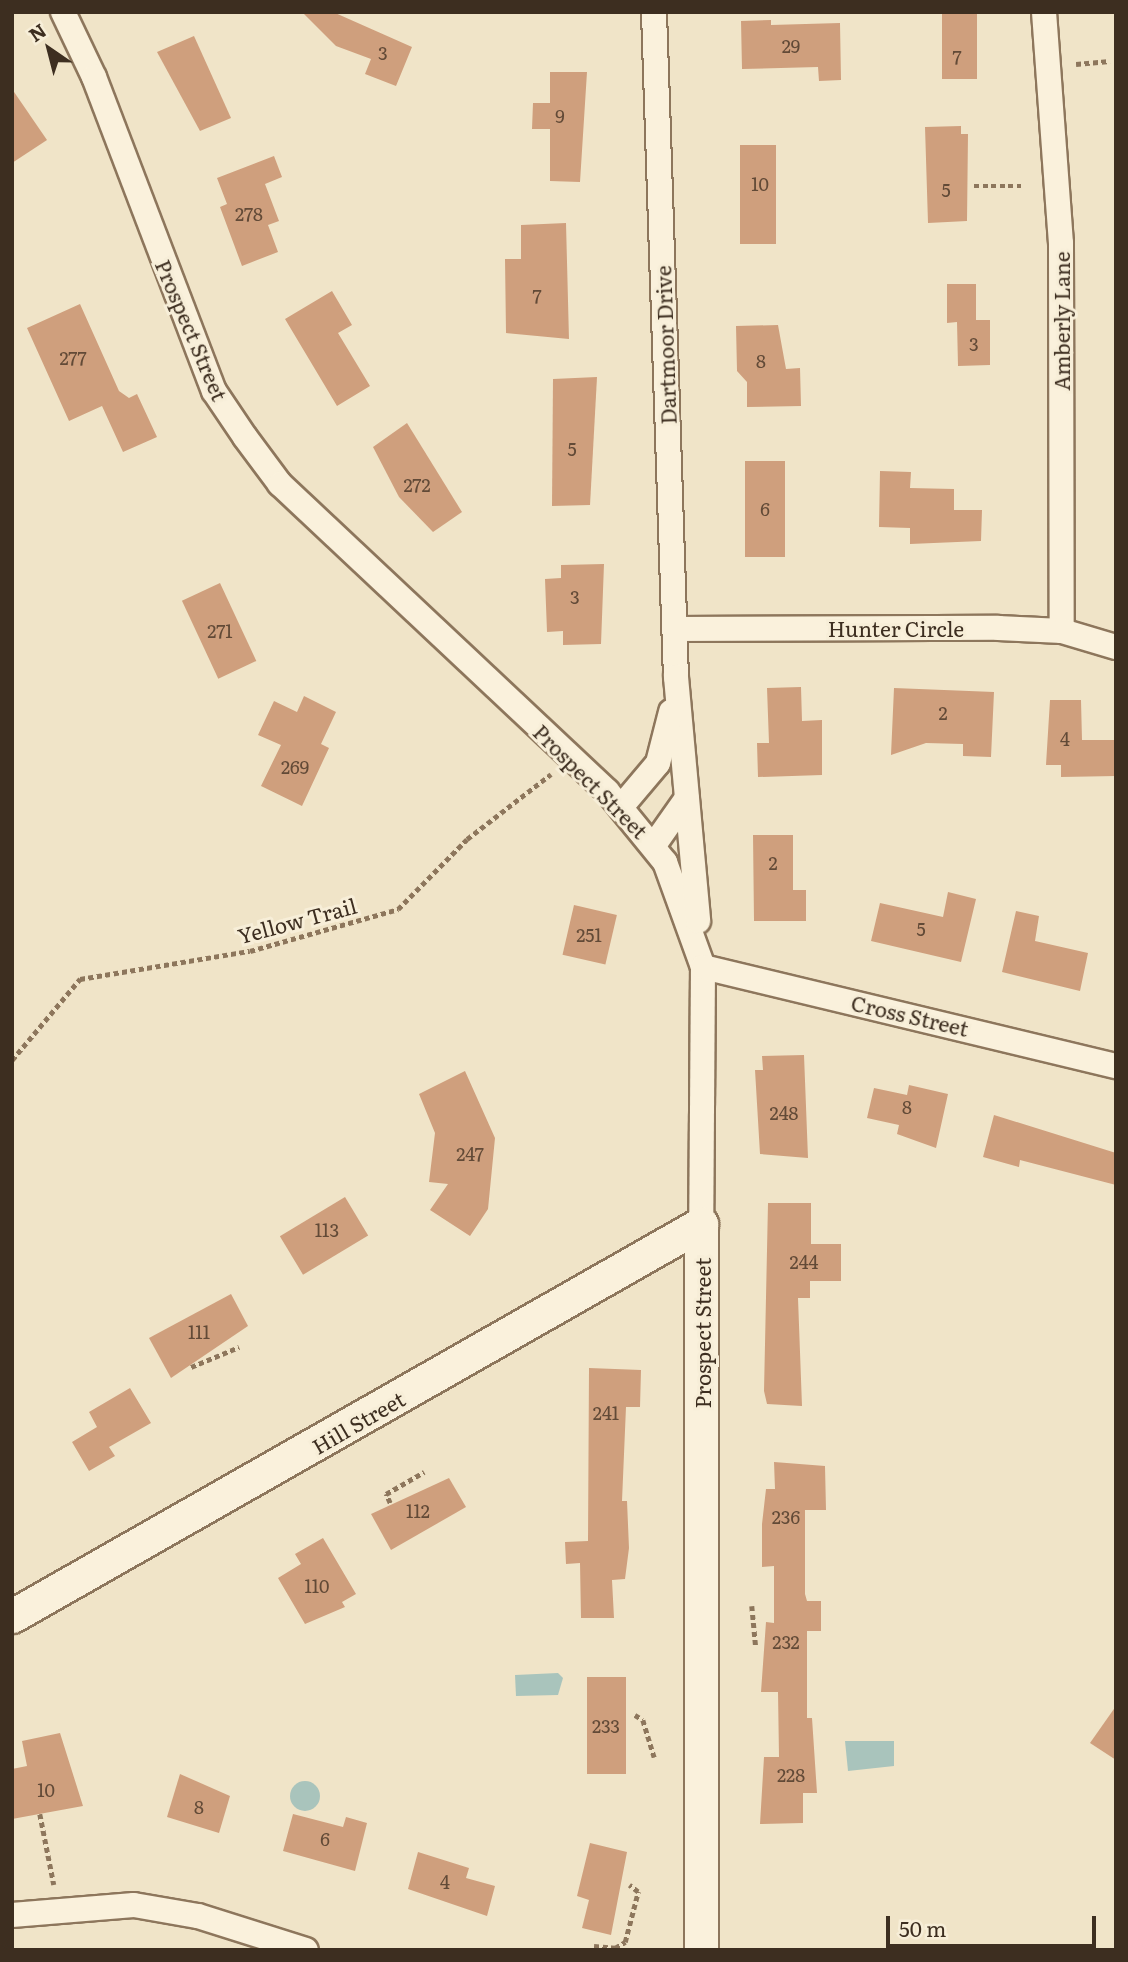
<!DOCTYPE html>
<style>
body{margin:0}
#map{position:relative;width:1128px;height:1962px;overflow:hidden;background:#f0e4c8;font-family:Literata,serif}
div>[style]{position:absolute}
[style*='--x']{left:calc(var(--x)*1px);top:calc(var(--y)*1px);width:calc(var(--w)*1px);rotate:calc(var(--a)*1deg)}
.water>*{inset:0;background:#a9c4bc}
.round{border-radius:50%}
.building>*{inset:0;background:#cf9f7d;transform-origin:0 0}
.path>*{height:4.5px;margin-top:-2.25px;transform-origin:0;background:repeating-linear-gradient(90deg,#8d765c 0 5px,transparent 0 8.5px)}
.roads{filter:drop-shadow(2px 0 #8d765c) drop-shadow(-2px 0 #8d765c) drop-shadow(0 2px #8d765c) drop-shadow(0 -2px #8d765c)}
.street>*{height:24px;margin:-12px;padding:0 12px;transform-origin:12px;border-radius:12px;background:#faf1dc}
.secondary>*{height:33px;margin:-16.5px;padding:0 16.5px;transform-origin:16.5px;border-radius:16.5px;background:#faf1dc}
span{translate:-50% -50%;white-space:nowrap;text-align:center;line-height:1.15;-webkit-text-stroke:6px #f7eed8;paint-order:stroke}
.number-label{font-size:18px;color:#624a37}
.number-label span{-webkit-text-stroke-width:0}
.street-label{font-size:21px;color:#3d2e20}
.frame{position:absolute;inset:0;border:14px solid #3d2e20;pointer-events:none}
.north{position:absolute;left:14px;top:14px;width:70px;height:70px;-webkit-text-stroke:5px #f7eed8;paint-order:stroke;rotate:325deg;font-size:19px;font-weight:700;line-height:28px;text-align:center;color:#3d2e20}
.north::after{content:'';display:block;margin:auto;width:24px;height:32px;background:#3d2e20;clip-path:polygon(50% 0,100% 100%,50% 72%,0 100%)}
.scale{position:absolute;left:886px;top:1916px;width:210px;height:32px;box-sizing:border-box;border:4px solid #3d2e20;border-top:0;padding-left:9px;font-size:21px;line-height:24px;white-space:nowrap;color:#3d2e20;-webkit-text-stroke:5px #f7eed8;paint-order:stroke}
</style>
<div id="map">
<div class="water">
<div style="clip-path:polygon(558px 1673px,563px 1678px,558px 1695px,516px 1696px,515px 1675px)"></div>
<div style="clip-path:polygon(845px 1741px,894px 1741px,894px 1766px,848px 1771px)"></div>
<div class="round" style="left:290px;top:1781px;width:30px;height:30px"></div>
</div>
<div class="building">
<div style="clip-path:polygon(302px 12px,333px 12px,412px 47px,396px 86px,365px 74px,371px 59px,336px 46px)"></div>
<div style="left:942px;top:12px;width:35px;height:67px"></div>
<div style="clip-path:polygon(771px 20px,771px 25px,840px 23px,841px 80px,819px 81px,818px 67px,742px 69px,741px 21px)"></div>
<div style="clip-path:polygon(194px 36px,231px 118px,200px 131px,157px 52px)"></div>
<div style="clip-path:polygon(550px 72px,587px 72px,580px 182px,550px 181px,550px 129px,532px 129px,533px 103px,550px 103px)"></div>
<div style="clip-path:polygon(12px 89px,47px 140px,12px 163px)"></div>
<div style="clip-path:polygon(961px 126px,961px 134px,968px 134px,967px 221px,928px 223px,925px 127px)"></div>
<div style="left:740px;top:145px;width:36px;height:99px"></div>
<div style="clip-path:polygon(274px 156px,282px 177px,265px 184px,279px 221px,268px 225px,278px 252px,242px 266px,220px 207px,227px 204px,217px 178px)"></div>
<div style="clip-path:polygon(566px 223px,569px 339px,506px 333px,505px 259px,521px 259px,521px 225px)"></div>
<div style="clip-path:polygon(947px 284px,976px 284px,976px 320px,990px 320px,990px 365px,958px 366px,957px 322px,947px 323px)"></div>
<div style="clip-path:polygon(332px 291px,352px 325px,338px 333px,370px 386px,337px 406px,285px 319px)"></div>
<div style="clip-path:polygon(80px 304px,119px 391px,129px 398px,137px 394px,157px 437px,123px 452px,102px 406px,69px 421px,27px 328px)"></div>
<div style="clip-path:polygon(778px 325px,786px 369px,800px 368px,801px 406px,747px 407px,747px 382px,737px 371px,736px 326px)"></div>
<div style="clip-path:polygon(597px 377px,590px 505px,552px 506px,553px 379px)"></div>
<div style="clip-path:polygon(407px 423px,462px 512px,433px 532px,399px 497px,373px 447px)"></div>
<div style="left:745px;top:461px;width:40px;height:96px"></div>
<div style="clip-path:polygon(880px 471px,911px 472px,910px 488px,954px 489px,954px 510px,982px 510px,981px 541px,910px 544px,910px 528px,879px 527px)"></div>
<div style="clip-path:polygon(604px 564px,601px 644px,563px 645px,563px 631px,547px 632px,545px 579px,561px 578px,561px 565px)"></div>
<div style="left:220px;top:583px;width:86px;height:42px;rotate:65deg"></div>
<div style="clip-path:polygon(801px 687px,802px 721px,822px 720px,822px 775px,758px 777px,757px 743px,769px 743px,767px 688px)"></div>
<div style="clip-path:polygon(894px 688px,994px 692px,991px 757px,963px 756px,963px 744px,926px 743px,891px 755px)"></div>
<div style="clip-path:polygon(304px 696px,336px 712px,321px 744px,329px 748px,302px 806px,261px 786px,281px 745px,258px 735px,274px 701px,297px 712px)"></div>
<div style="clip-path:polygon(1050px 700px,1081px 700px,1082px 740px,1116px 740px,1116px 776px,1061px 777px,1061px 765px,1046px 765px)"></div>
<div style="clip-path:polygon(753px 835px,793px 835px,793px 890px,806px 890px,806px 921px,754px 921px)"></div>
<div style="clip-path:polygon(948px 892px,976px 899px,961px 962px,871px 941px,880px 903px,943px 917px)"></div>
<div style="left:574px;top:905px;width:44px;height:51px;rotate:13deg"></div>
<div style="clip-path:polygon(1016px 911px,1039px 916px,1035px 941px,1088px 953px,1080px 991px,1002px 972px)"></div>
<div style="clip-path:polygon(804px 1055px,808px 1158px,760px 1154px,755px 1070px,763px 1070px,762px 1056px)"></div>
<div style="clip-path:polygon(465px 1071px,495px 1138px,488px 1209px,470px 1236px,430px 1210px,448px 1184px,429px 1182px,435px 1133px,419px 1094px)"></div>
<div style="clip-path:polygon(909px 1085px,948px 1094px,936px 1148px,897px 1134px,899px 1125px,867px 1118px,874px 1088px,907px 1095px)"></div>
<div style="clip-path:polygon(994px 1115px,1116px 1153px,1116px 1185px,1020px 1160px,1019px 1167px,983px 1157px)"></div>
<div style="left:345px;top:1197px;width:45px;height:76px;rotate:59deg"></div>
<div style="clip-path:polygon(768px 1203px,811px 1203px,811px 1244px,841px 1244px,841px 1281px,810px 1281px,810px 1298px,798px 1298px,802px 1406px,767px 1404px,764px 1391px)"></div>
<div style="clip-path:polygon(231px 1294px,248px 1326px,171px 1378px,149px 1338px)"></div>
<div style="clip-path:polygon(589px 1368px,641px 1370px,640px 1407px,626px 1407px,622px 1501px,627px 1501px,629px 1548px,625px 1579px,612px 1580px,614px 1618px,581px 1618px,580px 1563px,566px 1564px,565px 1542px,588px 1541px)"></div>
<div style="clip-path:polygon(130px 1388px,151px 1423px,109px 1447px,115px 1456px,89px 1471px,72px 1442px,97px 1427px,89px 1412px)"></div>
<div style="clip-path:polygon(774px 1462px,825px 1466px,826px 1510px,805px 1510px,805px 1594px,807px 1601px,821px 1601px,821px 1631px,807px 1631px,807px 1718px,812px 1718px,817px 1793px,803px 1793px,803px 1823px,760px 1824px,764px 1757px,779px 1757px,778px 1692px,761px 1692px,766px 1622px,774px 1623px,774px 1566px,762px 1567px,762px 1524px,766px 1489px,775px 1489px)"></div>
<div style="clip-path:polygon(449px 1478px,466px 1507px,391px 1550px,371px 1514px)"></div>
<div style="clip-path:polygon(323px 1538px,356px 1594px,342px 1602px,345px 1607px,305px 1624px,278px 1578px,301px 1564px,295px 1554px)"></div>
<div style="left:587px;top:1677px;width:39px;height:97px"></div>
<div style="clip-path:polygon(1116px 1706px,1116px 1760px,1090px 1743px)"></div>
<div style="clip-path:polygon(60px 1733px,83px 1806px,12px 1819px,12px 1769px,27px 1766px,22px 1741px)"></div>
<div style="clip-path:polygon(180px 1774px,230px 1796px,219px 1833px,167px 1817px)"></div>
<div style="clip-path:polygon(293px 1814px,343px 1827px,346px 1817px,367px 1823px,355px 1871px,283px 1851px)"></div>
<div style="clip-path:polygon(590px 1843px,627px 1852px,611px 1935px,582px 1928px,589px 1900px,577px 1896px)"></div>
<div style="clip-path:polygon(418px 1852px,469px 1868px,466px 1878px,495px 1886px,487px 1916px,408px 1889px)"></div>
</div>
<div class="path">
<div style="--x:1076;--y:64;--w:34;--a:-5"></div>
<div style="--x:974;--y:186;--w:49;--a:0"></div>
<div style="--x:12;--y:1060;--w:106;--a:-50"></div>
<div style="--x:80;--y:979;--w:172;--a:-9.4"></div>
<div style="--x:250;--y:951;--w:154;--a:-15.8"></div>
<div style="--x:398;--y:909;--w:98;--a:-45.4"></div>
<div style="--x:467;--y:839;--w:106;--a:-37.7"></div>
<div style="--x:191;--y:1367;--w:52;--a:-22.6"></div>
<div style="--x:390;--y:1503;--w:10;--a:-114"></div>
<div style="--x:386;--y:1494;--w:44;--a:-30.1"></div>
<div style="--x:752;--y:1606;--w:42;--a:84.6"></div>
<div style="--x:635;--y:1715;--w:9;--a:32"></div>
<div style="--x:643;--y:1720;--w:39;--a:73"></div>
<div style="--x:40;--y:1814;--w:72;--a:78.8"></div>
<div style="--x:594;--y:1946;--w:21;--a:5"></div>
<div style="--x:615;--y:1948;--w:12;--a:-31"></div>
<div style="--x:625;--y:1942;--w:52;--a:-75.4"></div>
<div style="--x:638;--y:1892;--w:11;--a:-142"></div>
</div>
<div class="roads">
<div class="street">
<div style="--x:63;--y:12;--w:72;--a:64.5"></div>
<div style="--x:94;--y:77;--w:336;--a:69.1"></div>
<div style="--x:214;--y:391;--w:55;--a:56"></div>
<div style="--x:245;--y:437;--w:59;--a:53.3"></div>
<div style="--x:280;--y:484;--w:449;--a:43.2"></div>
<div style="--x:607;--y:791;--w:92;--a:50.8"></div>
<div style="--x:665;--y:862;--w:112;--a:70.1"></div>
<div style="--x:703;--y:967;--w:257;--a:90.4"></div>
<div style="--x:654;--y:12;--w:665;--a:88.11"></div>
<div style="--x:676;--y:677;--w:245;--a:84.8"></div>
<div style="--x:1044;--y:12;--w:232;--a:85.8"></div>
<div style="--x:1061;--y:243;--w:388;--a:89.9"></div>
<div style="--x:675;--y:629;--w:323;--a:-0.2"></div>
<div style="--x:998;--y:628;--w:64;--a:2.7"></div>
<div style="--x:1062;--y:631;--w:56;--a:16.5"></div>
<div style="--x:621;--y:807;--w:57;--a:-49.9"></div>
<div style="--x:658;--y:763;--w:53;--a:-75.7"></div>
<div style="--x:654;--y:845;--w:57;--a:-54.9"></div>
<div style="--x:703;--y:967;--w:425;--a:13.5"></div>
<div style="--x:12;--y:1915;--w:122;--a:-4.7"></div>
<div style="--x:134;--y:1905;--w:65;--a:9.8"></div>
<div style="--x:198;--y:1916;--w:113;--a:17.5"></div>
</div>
<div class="secondary">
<div style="--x:12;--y:1616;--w:793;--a:-29.64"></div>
<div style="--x:701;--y:1224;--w:726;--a:90"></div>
</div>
</div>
<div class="number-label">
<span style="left:791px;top:46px">29</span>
<span style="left:383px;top:53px">3</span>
<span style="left:957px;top:57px">7</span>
<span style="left:560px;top:116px">9</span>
<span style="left:760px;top:184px">10</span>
<span style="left:946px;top:190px">5</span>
<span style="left:249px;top:214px">278</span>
<span style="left:537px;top:296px">7</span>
<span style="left:974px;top:344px">3</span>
<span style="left:73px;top:358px">277</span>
<span style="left:761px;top:361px">8</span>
<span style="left:572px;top:449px">5</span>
<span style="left:417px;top:485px">272</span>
<span style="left:765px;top:509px">6</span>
<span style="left:575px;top:597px">3</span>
<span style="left:220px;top:631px">271</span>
<span style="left:943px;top:713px">2</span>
<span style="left:1065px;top:739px">4</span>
<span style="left:295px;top:767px">269</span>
<span style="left:773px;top:863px">2</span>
<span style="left:921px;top:929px">5</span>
<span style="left:589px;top:935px">251</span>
<span style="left:907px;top:1107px">8</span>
<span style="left:784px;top:1113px">248</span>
<span style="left:470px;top:1154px">247</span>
<span style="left:327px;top:1230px">113</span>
<span style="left:804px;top:1262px">244</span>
<span style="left:199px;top:1332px">111</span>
<span style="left:606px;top:1413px">241</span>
<span style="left:418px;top:1511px">112</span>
<span style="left:786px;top:1517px">236</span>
<span style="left:317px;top:1586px">110</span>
<span style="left:786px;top:1642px">232</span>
<span style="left:606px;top:1726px">233</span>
<span style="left:791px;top:1775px">228</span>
<span style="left:46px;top:1790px">10</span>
<span style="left:199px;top:1807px">8</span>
<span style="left:325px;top:1839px">6</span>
<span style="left:445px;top:1882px">4</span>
</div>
<div class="street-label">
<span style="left:1061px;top:321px;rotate:-90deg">Amberly Lane</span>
<span style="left:192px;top:330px;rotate:67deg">Prospect Street</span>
<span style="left:665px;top:345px;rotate:-92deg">Dartmoor Drive</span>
<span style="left:896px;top:628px">Hunter Circle</span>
<span style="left:591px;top:781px;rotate:45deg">Prospect Street</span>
<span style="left:297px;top:920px;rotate:-15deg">Yellow Trail</span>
<span style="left:910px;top:1015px;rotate:13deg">Cross Street</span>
<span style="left:702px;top:1333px;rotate:-90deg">Prospect Street</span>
<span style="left:358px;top:1422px;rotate:-30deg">Hill Street</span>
</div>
<div class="frame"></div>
<div class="north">N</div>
<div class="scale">50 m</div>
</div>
